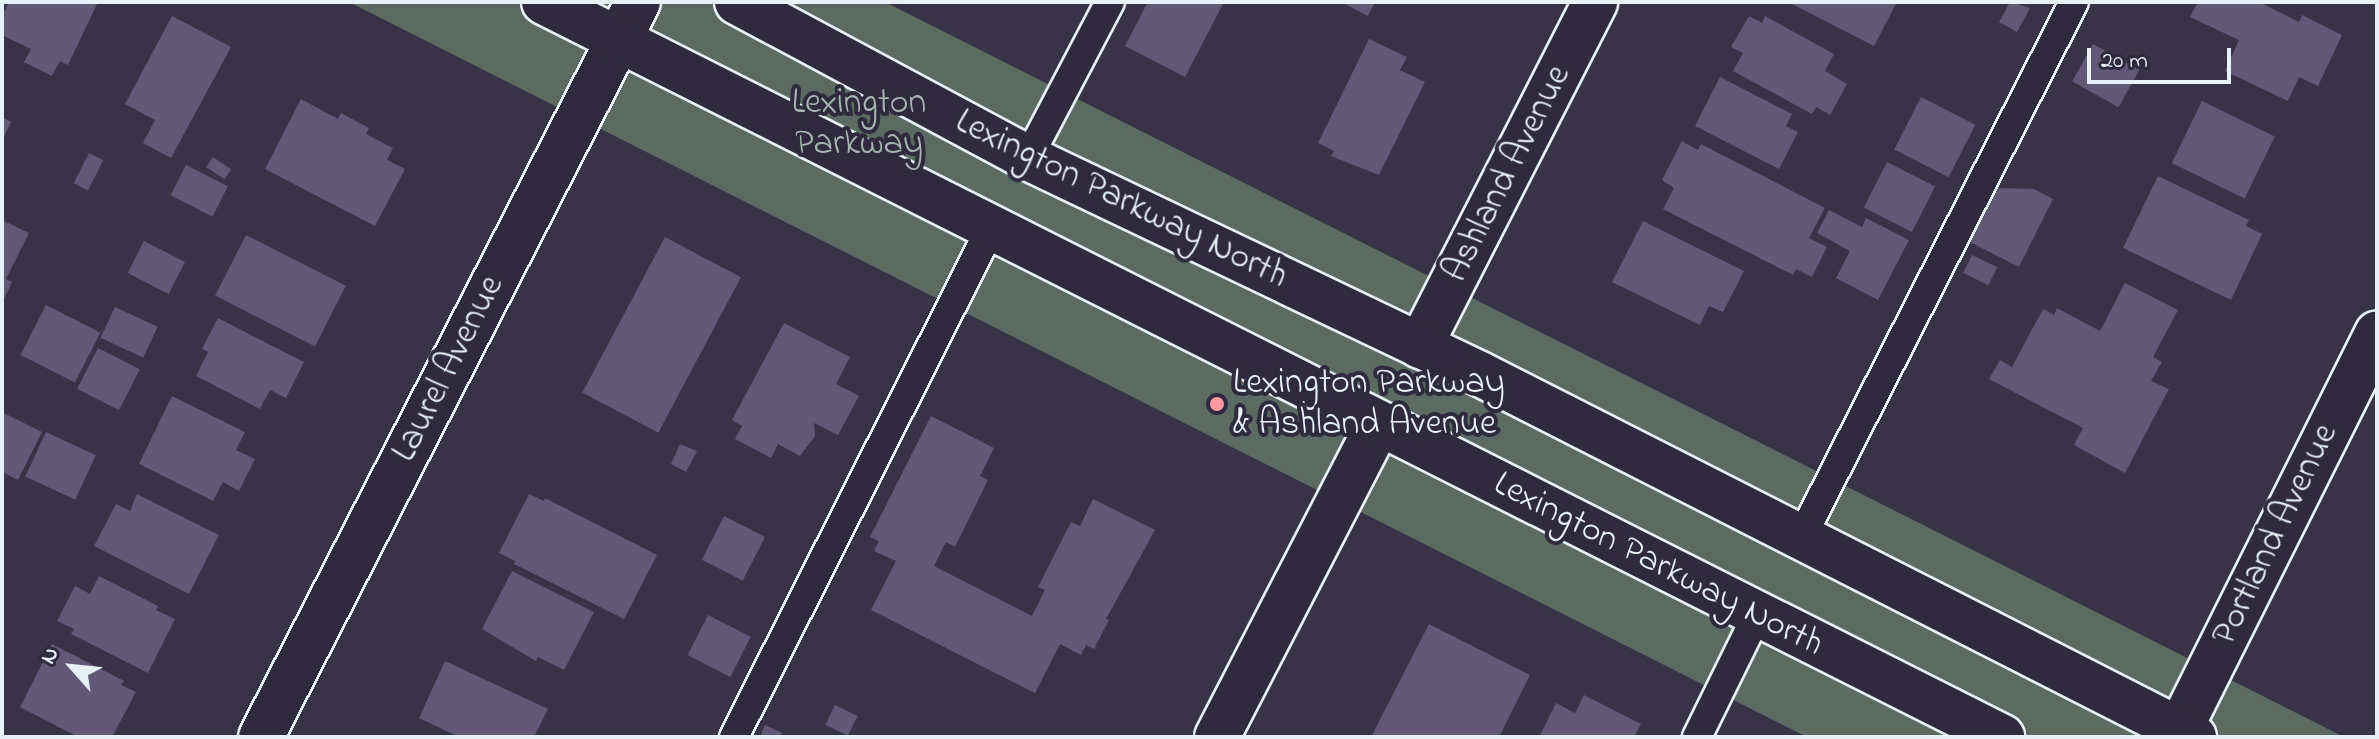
<!DOCTYPE html>
<style>
body{margin:0}
#map{position:relative;width:2379px;height:739px;overflow:hidden;background:#393348;font-family:"Indie Flower",sans-serif}
div>[style]{position:absolute}
[style*='--x']{left:calc(var(--x)*1px);top:calc(var(--y)*1px);width:calc(var(--w)*1px);rotate:calc(var(--a)*1deg)}
.green>*{inset:0;background:#5b6b62}
.building>*{inset:0;background:#615976;transform-origin:0 0}
.roads{filter:drop-shadow(2px 0 #e8f1f8) drop-shadow(-2px 0 #e8f1f8) drop-shadow(0 2px #e8f1f8) drop-shadow(0 -2px #e8f1f8)}
.service>*{height:28px;margin:-14px;padding:0 14px;transform-origin:14px;border-radius:14px;background:#2f2a3d}
.minor>*{height:44px;margin:-22px;padding:0 22px;transform-origin:22px;border-radius:22px;background:#2f2a3d}
.secondary>*{height:44px;margin:-22px;padding:0 22px;transform-origin:22px;border-radius:22px;background:#2f2a3d}
.dots>*{width:22px;height:22px;translate:-50% -50%;box-sizing:border-box;border:4px solid #2f2a3d;border-radius:50%}
span{translate:-50% -50%;white-space:nowrap;text-align:center;line-height:1.15;-webkit-text-stroke:8px #2f2a3d;paint-order:stroke}
.park-label{font-size:36px;color:#a9b5b4}
.street-label{font-size:36px;color:#e8f1f8}
.poi-label{font-size:36px;color:#e8f1f8}
.left{translate:0 -50%;text-align:left}
.frame{position:absolute;inset:0;border:4px solid #e8f1f8;pointer-events:none}
.north{position:absolute;left:32px;top:627px;width:80px;height:80px;-webkit-text-stroke:6px #2f2a3d;paint-order:stroke;rotate:297deg;font-size:22px;font-weight:700;line-height:32px;text-align:center;color:#e8f1f8}
.north::after{content:'';display:block;margin:auto;width:28px;height:36px;background:#e8f1f8;clip-path:polygon(50% 0,100% 100%,50% 72%,0 100%)}
.scale{position:absolute;left:2087px;top:48px;width:144px;height:36px;box-sizing:border-box;border:4px solid #e8f1f8;border-top:0;padding-left:10px;font-size:24px;line-height:28px;white-space:nowrap;color:#e8f1f8;-webkit-text-stroke:6px #2f2a3d;paint-order:stroke}
</style>
<div id="map">
<div class="green">
<div style="clip-path:polygon(349px 2px,885px 2px,2344px 737px,1807px 737px)"></div>
</div>
<div class="building">
<div style="clip-path:polygon(9px 2px,98px 2px,68px 65px,60px 61px,52px 76px,24px 62px,31px 49px,2px 35px,2px 16px)"></div>
<div style="clip-path:polygon(1148px 2px,1224px 2px,1185px 77px,1125px 46px)"></div>
<div style="clip-path:polygon(1341px 2px,1375px 2px,1368px 16px)"></div>
<div style="clip-path:polygon(1788px 2px,1897px 2px,1874px 46px)"></div>
<div style="clip-path:polygon(2010px 2px,2030px 8px,2017px 32px,1999px 22px)"></div>
<div style="clip-path:polygon(2198px 2px,2259px 2px,2299px 22px,2302px 15px,2342px 35px,2318px 86px,2299px 77px,2288px 101px,2225px 71px,2239px 40px,2190px 17px)"></div>
<div style="clip-path:polygon(172px 16px,231px 47px,171px 158px,143px 143px,155px 120px,125px 104px)"></div>
<div style="clip-path:polygon(1749px 16px,1762px 23px,1765px 16px,1834px 54px,1825px 71px,1847px 84px,1830px 115px,1816px 107px,1812px 114px,1733px 71px,1743px 53px,1731px 47px)"></div>
<div style="clip-path:polygon(1369px 39px,1407px 57px,1400px 70px,1425px 82px,1379px 175px,1331px 156px,1334px 151px,1318px 143px)"></div>
<div style="left:2093px;top:44px;width:53px;height:43px;rotate:29deg"></div>
<div style="clip-path:polygon(1720px 77px,1792px 114px,1786px 126px,1798px 132px,1779px 169px,1695px 126px)"></div>
<div style="left:1921px;top:97px;width:61px;height:59px;rotate:27deg"></div>
<div style="clip-path:polygon(301px 99px,338px 119px,341px 113px,369px 128px,366px 134px,393px 148px,387px 160px,405px 169px,375px 226px,265px 169px)"></div>
<div style="left:2202px;top:101px;width:81px;height:69px;rotate:26deg"></div>
<div style="clip-path:polygon(2px 117px,11px 122px,2px 141px)"></div>
<div style="clip-path:polygon(1682px 141px,1698px 150px,1701px 144px,1825px 208px,1809px 238px,1827px 247px,1812px 277px,1796px 269px,1793px 275px,1663px 209px,1674px 188px,1662px 180px)"></div>
<div style="left:89px;top:153px;width:16px;height:34px;rotate:27deg"></div>
<div style="left:213px;top:157px;width:22px;height:12px;rotate:34deg"></div>
<div style="left:1887px;top:162px;width:54px;height:51px;rotate:27deg"></div>
<div style="left:186px;top:165px;width:47px;height:34px;rotate:27deg"></div>
<div style="clip-path:polygon(2158px 176px,2249px 220px,2246px 226px,2262px 234px,2231px 300px,2123px 248px)"></div>
<div style="clip-path:polygon(1998px 188px,2034px 189px,2053px 199px,2019px 267px,1968px 241px)"></div>
<div style="clip-path:polygon(1829px 210px,1862px 227px,1866px 218px,1909px 240px,1878px 300px,1836px 278px,1850px 251px,1817px 233px)"></div>
<div style="clip-path:polygon(2px 220px,29px 233px,6px 279px,12px 282px,2px 303px)"></div>
<div style="clip-path:polygon(1643px 221px,1744px 271px,1723px 312px,1709px 306px,1700px 325px,1612px 282px)"></div>
<div style="left:246px;top:235px;width:112px;height:68px;rotate:27deg"></div>
<div style="left:665px;top:237px;width:86px;height:176px;rotate:28deg"></div>
<div style="left:144px;top:241px;width:46px;height:36px;rotate:27deg"></div>
<div style="left:1972px;top:255px;width:28px;height:20px;rotate:26deg"></div>
<div style="clip-path:polygon(2125px 283px,2178px 310px,2153px 357px,2162px 362px,2151px 381px,2169px 389px,2125px 473px,2074px 445px,2083px 428px,1989px 379px,2000px 360px,2012px 367px,2043px 309px,2054px 315px,2057px 308px,2100px 331px)"></div>
<div style="left:46px;top:305px;width:61px;height:56px;rotate:27deg"></div>
<div style="left:115px;top:307px;width:47px;height:34px;rotate:25deg"></div>
<div style="clip-path:polygon(218px 318px,304px 362px,286px 398px,270px 390px,260px 409px,196px 376px,208px 352px,202px 349px)"></div>
<div style="clip-path:polygon(784px 323px,850px 357px,836px 384px,859px 396px,838px 435px,814px 423px,815px 436px,800px 456px,778px 444px,771px 458px,735px 439px,742px 426px,732px 420px)"></div>
<div style="left:98px;top:348px;width:47px;height:46px;rotate:27deg"></div>
<div style="clip-path:polygon(172px 396px,245px 432px,236px 450px,255px 459px,239px 491px,223px 482px,213px 501px,139px 464px)"></div>
<div style="clip-path:polygon(2px 412px,42px 432px,18px 480px,2px 472px)"></div>
<div style="clip-path:polygon(931px 416px,994px 448px,980px 476px,988px 480px,955px 547px,946px 542px,934px 566px,1032px 616px,1045px 590px,1038px 587px,1071px 522px,1080px 526px,1093px 499px,1155px 530px,1106px 619px,1109px 620px,1094px 649px,1086px 645px,1081px 655px,1060px 644px,1035px 693px,871px 610px,896px 561px,874px 551px,879px 541px,870px 537px)"></div>
<div style="left:46px;top:432px;width:55px;height:49px;rotate:25deg"></div>
<div style="clip-path:polygon(680px 444px,697px 451px,686px 472px,671px 464px)"></div>
<div style="clip-path:polygon(137px 494px,219px 535px,189px 594px,94px 546px,116px 504px,130px 511px)"></div>
<div style="clip-path:polygon(529px 494px,544px 501px,545px 498px,657px 555px,624px 619px,514px 564px,515px 561px,499px 553px)"></div>
<div style="left:724px;top:516px;width:46px;height:49px;rotate:27deg"></div>
<div style="clip-path:polygon(512px 571px,594px 612px,564px 670px,538px 657px,536px 661px,482px 629px)"></div>
<div style="clip-path:polygon(99px 576px,158px 606px,156px 610px,175px 619px,148px 673px,71px 634px,74px 629px,57px 621px,75px 586px,90px 594px)"></div>
<div style="left:708px;top:615px;width:48px;height:45px;rotate:27deg"></div>
<div style="clip-path:polygon(1429px 624px,1530px 675px,1499px 737px,1371px 737px)"></div>
<div style="clip-path:polygon(52px 644px,124px 681px,121px 685px,136px 692px,112px 737px,78px 737px,20px 707px)"></div>
<div style="clip-path:polygon(445px 661px,548px 709px,534px 737px,459px 737px,419px 718px)"></div>
<div style="clip-path:polygon(1584px 695px,1641px 724px,1634px 737px,1539px 737px,1556px 703px,1575px 713px)"></div>
<div style="left:835px;top:705px;width:25px;height:22px;rotate:26deg"></div>
<div style="clip-path:polygon(765px 725px,782px 733px,780px 737px,760px 737px)"></div>
</div>
<div class="roads">
<div class="service">
<div style="--x:1028;--y:158;--w:176;--a:-62.3"></div>
<div style="--x:1802;--y:536;--w:599;--a:-63.01"></div>
<div style="--x:734;--y:737;--w:568;--a:-63.21"></div>
<div style="--x:1697;--y:737;--w:136;--a:-63.8"></div>
</div>
<div class="minor">
<div style="--x:1420;--y:346;--w:386;--a:-63"></div>
<div style="--x:261;--y:737;--w:826;--a:-62.85"></div>
<div style="--x:1217;--y:737;--w:351;--a:-62.7"></div>
<div style="--x:2176;--y:737;--w:451;--a:-63.5"></div>
</div>
<div class="secondary">
<div style="--x:544;--y:2;--w:1633;--a:26.75"></div>
<div style="--x:737;--y:2;--w:330;--a:28.2"></div>
<div style="--x:1028;--y:158;--w:501;--a:25.54"></div>
<div style="--x:1480;--y:374;--w:801;--a:26.95"></div>
</div>
</div>
<div class="dots">
<div style="left:1217px;top:404px;background:#ff9aa2"></div>
</div>
<div class="park-label">
<span style="left:859px;top:124px">Lexington<br>Parkway</span>
</div>
<div class="street-label">
<span style="left:1508px;top:174px;rotate:-63deg">Ashland Avenue</span>
<span style="left:1121px;top:200px;rotate:26deg">Lexington Parkway North</span>
<span style="left:449px;top:369px;rotate:-63deg">Laurel Avenue</span>
<span style="left:2276px;top:535px;rotate:-64deg">Portland Avenue</span>
<span style="left:1658px;top:565px;rotate:27deg">Lexington Parkway North</span>
</div>
<div class="poi-label">
<span class="left" style="left:1233px;top:404px">Lexington Parkway<br>&amp; Ashland Avenue</span>
</div>
<div class="frame"></div>
<div class="north">N</div>
<div class="scale">20 m</div>
</div>
